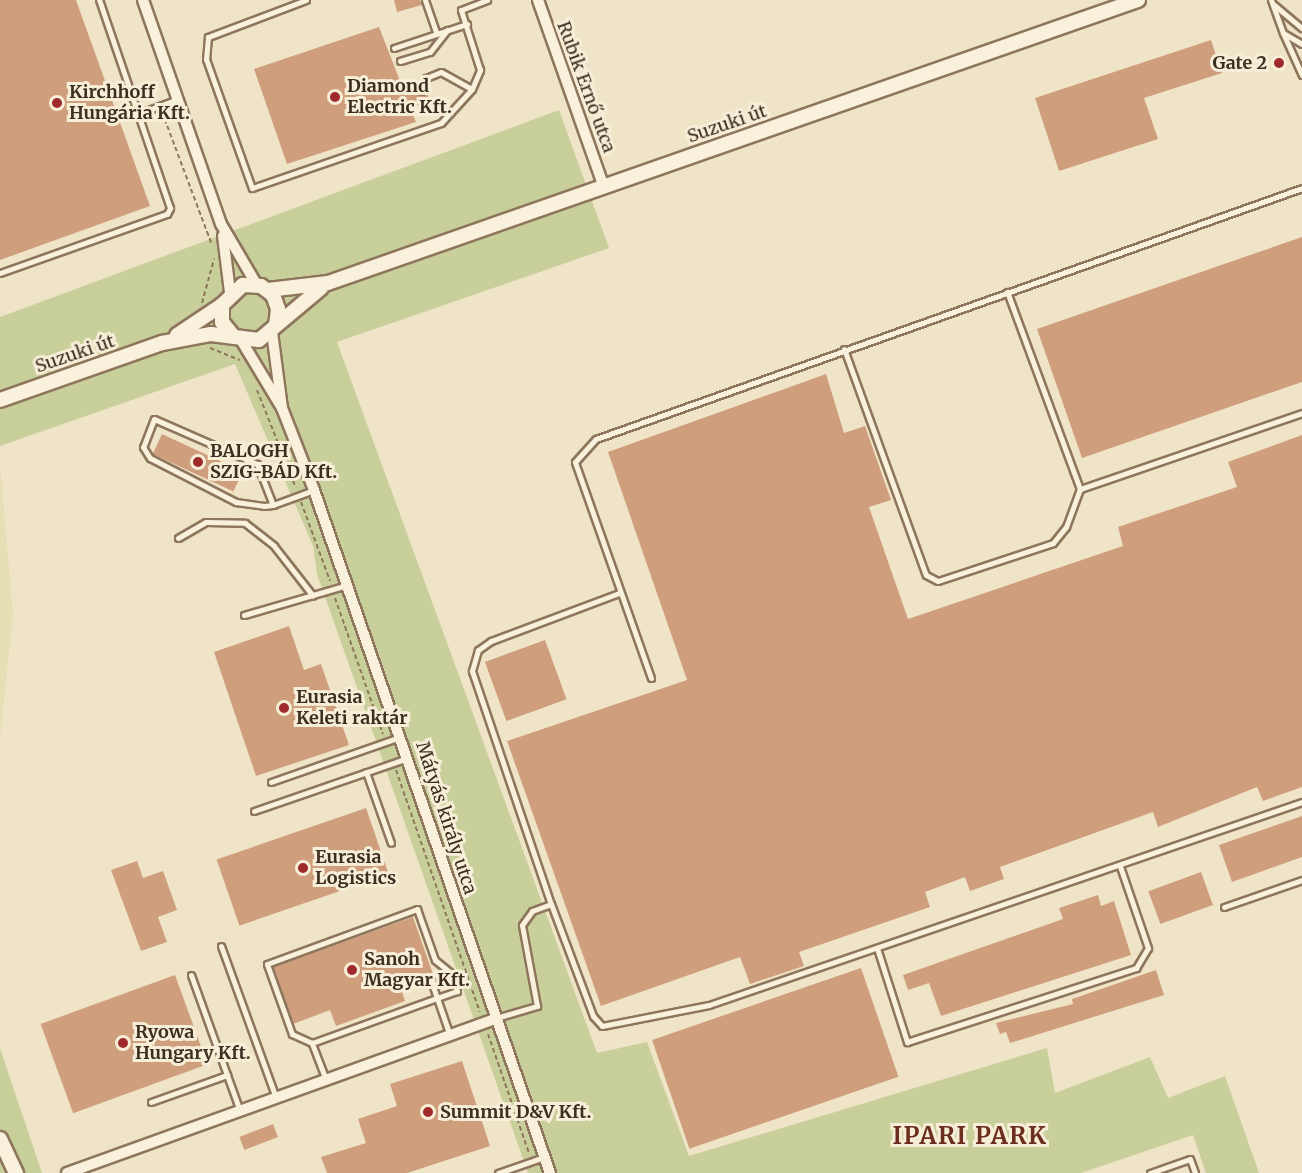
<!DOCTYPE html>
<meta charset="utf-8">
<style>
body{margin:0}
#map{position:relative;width:1302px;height:1173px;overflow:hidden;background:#f0e4c8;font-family:Merriweather,serif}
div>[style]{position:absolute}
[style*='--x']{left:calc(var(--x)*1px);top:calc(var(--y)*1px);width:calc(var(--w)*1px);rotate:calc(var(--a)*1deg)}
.farmland>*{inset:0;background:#e6deb5}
.green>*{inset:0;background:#c9cf9b}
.building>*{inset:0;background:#cf9f7d;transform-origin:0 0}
.path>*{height:2px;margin-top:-1px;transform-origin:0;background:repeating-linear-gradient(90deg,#8d765c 0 4.5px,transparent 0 7.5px)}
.roads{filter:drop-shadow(2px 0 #8d765c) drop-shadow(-2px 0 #8d765c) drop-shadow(0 2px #8d765c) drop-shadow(0 -2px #8d765c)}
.lane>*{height:5px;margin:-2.5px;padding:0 2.5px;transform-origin:2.5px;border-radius:2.5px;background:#faf1dc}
.street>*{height:10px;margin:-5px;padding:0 5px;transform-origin:5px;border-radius:5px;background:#faf1dc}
.secondary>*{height:14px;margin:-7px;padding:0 7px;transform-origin:7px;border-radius:7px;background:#faf1dc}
.dots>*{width:16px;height:16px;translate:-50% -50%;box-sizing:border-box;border:3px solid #f7eed8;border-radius:50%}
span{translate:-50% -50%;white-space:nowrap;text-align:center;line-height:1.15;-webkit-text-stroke:6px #f7eed8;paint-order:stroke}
.poi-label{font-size:18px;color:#3d2e20;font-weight:700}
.right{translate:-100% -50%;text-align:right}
.left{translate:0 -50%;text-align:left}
.street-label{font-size:18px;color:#3d2e20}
.district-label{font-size:24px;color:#6b2e1e;font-weight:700;letter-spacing:1.5px}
</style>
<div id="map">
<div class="farmland">
<div style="clip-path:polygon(0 464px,13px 614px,0 740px)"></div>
</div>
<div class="green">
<div style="clip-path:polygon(559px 110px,609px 248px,337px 342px,597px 1053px,647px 1042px,689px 1156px,1047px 1048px,1055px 1093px,1150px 1057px,1168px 1098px,1225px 1076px,1259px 1173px,1206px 1173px,1193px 1135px,1081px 1173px,528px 1173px,317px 574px,313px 546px,235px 364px,0 446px,0 317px)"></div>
<div style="clip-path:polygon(0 1048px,42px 1173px,0 1173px)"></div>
</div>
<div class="building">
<div style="clip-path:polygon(0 0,76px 0,150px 206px,0 260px)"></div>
<div style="clip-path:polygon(394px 0,420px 0,422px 5px,397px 12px)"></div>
<div style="clip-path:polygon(379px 27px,402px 86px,410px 83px,420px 96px,426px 91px,430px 101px,410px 108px,416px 122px,287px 164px,254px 69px)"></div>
<div style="clip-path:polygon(1211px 40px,1222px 73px,1144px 98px,1158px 139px,1059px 171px,1035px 98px)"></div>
<div style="clip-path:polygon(1302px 237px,1302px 382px,1082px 458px,1037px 329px)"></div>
<div style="clip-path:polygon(826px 374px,844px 433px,865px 426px,891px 500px,869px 507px,908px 619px,1123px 546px,1118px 527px,1237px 487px,1228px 462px,1302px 435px,1302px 787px,1263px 801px,1257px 787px,1158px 827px,1153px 812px,1000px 867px,1004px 879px,970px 891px,965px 877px,925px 892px,930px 907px,799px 952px,804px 966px,750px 984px,740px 957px,601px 1006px,507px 741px,687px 680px,608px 452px)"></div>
<div style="left:162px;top:434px;width:89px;height:22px;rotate:25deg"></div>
<div style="clip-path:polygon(289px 626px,304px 670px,321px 664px,349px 745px,256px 776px,214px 652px)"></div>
<div style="left:545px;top:640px;width:63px;height:64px;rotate:70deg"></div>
<div style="left:366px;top:808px;width:70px;height:158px;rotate:71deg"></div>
<div style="clip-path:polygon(1302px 816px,1302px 857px,1232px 882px,1219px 845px)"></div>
<div style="clip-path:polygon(137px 861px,143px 878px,163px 871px,177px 910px,158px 917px,167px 942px,141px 951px,111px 870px)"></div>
<div style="left:1201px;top:872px;width:35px;height:56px;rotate:70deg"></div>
<div style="clip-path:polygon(1098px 895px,1101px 906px,1114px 901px,1131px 955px,941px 1016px,929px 983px,908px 990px,903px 975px,1063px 919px,1059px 908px)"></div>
<div style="clip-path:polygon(413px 917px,433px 974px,400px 986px,405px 1001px,336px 1026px,330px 1010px,293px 1024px,273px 967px)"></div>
<div style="left:861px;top:968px;width:115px;height:221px;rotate:71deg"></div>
<div style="clip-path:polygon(1156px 970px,1164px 995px,1010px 1043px,1006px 1032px,1000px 1034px,996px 1023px,1073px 1004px,1072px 999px)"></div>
<div style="left:175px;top:975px;width:95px;height:143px;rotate:70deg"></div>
<div style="clip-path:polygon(462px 1061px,490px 1146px,407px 1173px,327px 1173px,321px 1157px,366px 1143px,358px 1119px,397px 1106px,390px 1084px)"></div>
<div style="left:273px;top:1124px;width:14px;height:36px;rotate:69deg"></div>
</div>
<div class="path">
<div style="--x:162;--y:112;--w:142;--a:69.4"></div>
<div style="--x:202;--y:303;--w:46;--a:-74.7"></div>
<div style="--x:210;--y:348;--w:32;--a:22"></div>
<div style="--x:257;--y:390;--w:105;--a:68.3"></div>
<div style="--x:301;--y:502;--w:84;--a:69.8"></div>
<div style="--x:335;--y:598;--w:144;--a:70.6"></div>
<div style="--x:396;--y:770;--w:256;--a:70.9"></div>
<div style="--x:488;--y:1034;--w:126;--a:71"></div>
</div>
<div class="roads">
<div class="lane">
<div style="--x:306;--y:0;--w:105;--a:159.3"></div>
<div style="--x:208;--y:37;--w:22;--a:95"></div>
<div style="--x:206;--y:59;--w:137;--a:70.4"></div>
<div style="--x:252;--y:188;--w:200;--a:-19"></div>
<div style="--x:441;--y:123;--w:46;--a:-47.6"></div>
<div style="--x:472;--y:89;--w:21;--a:-67"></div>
<div style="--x:480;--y:70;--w:63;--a:-107.6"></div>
<div style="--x:461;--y:10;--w:28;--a:-21"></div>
<div style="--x:425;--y:0;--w:36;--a:71"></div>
<div style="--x:1271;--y:0;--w:35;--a:70"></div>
<div style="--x:1283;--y:33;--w:22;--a:30"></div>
<div style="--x:1273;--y:4;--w:38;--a:40"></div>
<div style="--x:1283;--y:33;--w:46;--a:65.7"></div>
<div style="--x:394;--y:48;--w:77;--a:-18.2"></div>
<div style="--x:400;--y:61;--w:31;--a:-17"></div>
<div style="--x:430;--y:52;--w:28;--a:-52"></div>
<div style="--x:421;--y:91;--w:14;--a:-69"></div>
<div style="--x:426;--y:78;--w:16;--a:-22"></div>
<div style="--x:441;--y:72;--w:35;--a:29"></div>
<div style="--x:424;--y:104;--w:28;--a:18"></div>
<div style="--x:138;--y:114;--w:43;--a:-20.6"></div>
<div style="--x:0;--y:273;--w:177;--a:-19.5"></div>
<div style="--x:167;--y:214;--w:7;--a:-63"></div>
<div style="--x:170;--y:208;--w:220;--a:-108.8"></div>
<div style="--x:844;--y:349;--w:240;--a:70.1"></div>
<div style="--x:926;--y:575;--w:13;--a:27"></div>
<div style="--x:938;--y:581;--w:121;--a:-18.3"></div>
<div style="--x:1053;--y:543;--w:21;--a:-51"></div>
<div style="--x:1066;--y:527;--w:40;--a:-69.8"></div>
<div style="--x:1080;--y:489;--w:210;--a:-110.3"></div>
<div style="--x:1080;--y:489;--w:235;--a:-18.9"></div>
<div style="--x:273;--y:505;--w:44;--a:-111.3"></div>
<div style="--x:257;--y:464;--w:112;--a:-156.4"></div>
<div style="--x:154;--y:419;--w:30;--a:111"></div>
<div style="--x:143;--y:447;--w:13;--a:58"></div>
<div style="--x:150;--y:458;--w:97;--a:27.1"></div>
<div style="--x:236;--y:502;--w:28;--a:8"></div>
<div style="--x:264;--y:506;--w:9;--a:-6"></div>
<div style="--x:273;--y:505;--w:44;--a:-20.1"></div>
<div style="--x:178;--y:538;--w:32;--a:-30"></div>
<div style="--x:206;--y:522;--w:39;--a:1"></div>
<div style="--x:245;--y:523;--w:37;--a:38"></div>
<div style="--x:274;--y:546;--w:63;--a:52"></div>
<div style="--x:619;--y:593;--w:137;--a:159.4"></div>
<div style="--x:491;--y:641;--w:16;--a:145"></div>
<div style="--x:478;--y:650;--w:22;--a:106"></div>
<div style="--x:472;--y:671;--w:246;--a:71.3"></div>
<div style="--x:551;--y:904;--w:120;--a:69.4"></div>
<div style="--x:593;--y:1016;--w:13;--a:48"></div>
<div style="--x:602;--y:1026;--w:109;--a:-11.1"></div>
<div style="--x:709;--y:1005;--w:627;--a:-18.9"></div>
<div style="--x:244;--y:615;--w:107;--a:-16.2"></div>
<div style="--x:651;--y:678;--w:229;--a:-109.4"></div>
<div style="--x:575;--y:462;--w:31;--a:-48"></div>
<div style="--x:596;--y:439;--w:749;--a:-19.57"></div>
<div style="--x:366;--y:772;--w:75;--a:70.6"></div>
<div style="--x:271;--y:782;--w:137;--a:-19.2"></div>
<div style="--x:254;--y:811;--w:163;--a:-19"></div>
<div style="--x:1224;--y:907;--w:83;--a:-19.1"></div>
<div style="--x:221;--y:946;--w:162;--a:70.1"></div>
<div style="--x:877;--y:948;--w:99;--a:72.3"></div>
<div style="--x:907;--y:1042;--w:241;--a:-17.9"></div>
<div style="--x:1136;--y:968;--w:23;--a:-59"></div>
<div style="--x:1148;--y:948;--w:87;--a:-108.9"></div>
<div style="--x:191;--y:975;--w:145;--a:70.2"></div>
<div style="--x:496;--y:1018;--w:43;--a:-16.3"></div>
<div style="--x:537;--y:1006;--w:82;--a:-100.5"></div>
<div style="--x:522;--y:925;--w:17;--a:-54"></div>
<div style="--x:532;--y:911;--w:20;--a:-20"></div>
<div style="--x:312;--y:1043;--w:133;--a:-19.8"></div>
<div style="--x:437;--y:998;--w:21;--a:-109"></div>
<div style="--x:326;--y:1080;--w:40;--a:-111"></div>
<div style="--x:312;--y:1043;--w:22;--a:-156"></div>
<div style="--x:292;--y:1034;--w:74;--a:-109.7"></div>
<div style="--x:267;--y:964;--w:160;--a:-20.1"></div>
<div style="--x:417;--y:909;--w:54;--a:70.6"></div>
<div style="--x:435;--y:960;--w:22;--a:39"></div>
<div style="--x:452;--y:974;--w:18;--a:74"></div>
<div style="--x:457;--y:991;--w:21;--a:161"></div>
<div style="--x:437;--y:998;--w:39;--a:71"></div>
<div style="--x:151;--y:1102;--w:81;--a:-19.6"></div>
<div style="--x:498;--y:1173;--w:49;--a:-19.2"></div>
<div style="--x:1150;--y:1173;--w:42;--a:-19.3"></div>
<div style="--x:1190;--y:1159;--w:15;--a:70"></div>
</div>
<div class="street">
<div style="--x:143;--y:0;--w:237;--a:70.8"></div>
<div style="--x:221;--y:224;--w:71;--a:59.5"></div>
<div style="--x:538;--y:0;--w:196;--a:70.6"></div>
<div style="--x:223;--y:236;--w:56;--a:82.9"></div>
<div style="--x:272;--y:332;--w:77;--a:82.5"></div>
<div style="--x:241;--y:340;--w:79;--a:58.9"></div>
<div style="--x:282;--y:408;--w:88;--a:68.7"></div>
<div style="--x:314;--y:490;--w:723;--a:70.94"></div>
<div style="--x:67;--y:1173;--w:455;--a:-19.8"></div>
</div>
<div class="secondary">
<div style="--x:268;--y:290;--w:60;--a:-6.7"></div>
<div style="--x:328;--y:283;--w:858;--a:-19.26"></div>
<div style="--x:177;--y:335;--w:54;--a:-33.7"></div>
<div style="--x:234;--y:337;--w:19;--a:-129"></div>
<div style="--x:222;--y:322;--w:17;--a:-90"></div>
<div style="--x:222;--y:305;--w:29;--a:-44"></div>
<div style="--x:243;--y:285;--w:18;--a:3"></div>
<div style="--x:261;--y:286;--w:15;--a:37"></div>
<div style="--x:273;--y:295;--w:15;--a:70"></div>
<div style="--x:278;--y:309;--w:16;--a:97"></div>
<div style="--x:0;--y:400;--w:172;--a:-19.4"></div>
<div style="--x:162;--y:343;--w:50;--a:-10.4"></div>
<div style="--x:211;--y:334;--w:48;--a:7.1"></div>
<div style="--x:259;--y:340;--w:81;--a:-40"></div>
<div style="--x:0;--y:1139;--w:38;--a:65"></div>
</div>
</div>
<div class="dots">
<div style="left:1279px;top:63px;background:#9e2a2b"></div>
<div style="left:335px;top:97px;background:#9e2a2b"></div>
<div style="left:57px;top:103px;background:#9e2a2b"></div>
<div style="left:198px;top:462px;background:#9e2a2b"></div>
<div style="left:284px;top:708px;background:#9e2a2b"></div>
<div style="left:303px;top:868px;background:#9e2a2b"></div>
<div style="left:352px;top:970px;background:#9e2a2b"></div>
<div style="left:123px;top:1043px;background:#9e2a2b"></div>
<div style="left:428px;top:1112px;background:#9e2a2b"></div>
</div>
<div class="poi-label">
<span class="right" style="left:1267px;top:63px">Gate 2</span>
<span class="left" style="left:347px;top:97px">Diamond<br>Electric Kft.</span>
<span class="left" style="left:69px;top:103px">Kirchhoff<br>Hungária Kft.</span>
<span class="left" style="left:210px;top:462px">BALOGH<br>SZIG-BÁD Kft.</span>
<span class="left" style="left:296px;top:708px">Eurasia<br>Keleti raktár</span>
<span class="left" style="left:315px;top:868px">Eurasia<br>Logistics</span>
<span class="left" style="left:364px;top:970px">Sanoh<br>Magyar Kft.</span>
<span class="left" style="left:135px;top:1043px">Ryowa<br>Hungary Kft.</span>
<span class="left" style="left:440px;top:1112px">Summit D&amp;V Kft.</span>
</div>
<div class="street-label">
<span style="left:586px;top:87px;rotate:70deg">Rubik Ernő utca</span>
<span style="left:727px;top:124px;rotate:-19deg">Suzuki út</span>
<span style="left:75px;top:354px;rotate:-19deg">Suzuki út</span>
<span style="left:446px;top:818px;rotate:72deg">Mátyás király utca</span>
</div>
<div class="district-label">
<span style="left:970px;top:1136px">IPARI PARK</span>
</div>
</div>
